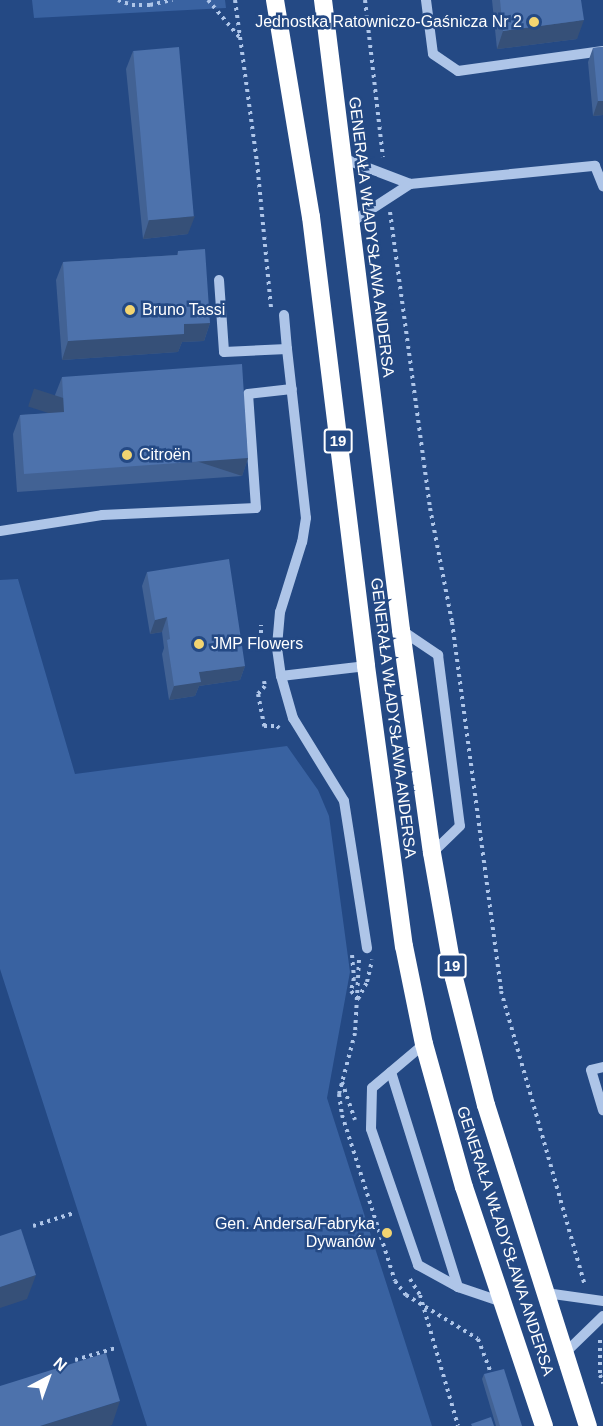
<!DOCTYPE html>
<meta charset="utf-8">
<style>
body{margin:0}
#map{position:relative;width:603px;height:1426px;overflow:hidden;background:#244984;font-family:Arial,sans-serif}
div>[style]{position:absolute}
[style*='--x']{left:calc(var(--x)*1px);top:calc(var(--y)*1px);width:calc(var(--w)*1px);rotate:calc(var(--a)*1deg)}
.green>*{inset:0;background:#3962a1}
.path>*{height:4px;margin-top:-2px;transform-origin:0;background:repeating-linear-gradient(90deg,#aec5e8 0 3px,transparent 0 7.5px)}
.minor>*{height:10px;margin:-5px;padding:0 5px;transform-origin:5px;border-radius:5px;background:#aec5e8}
.highway>*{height:18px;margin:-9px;padding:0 9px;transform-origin:9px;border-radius:9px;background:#fff}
.wall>*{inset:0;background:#426294}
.shaded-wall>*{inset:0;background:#365078;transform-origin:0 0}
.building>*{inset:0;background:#4d72ac;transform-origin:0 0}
.dots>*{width:16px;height:16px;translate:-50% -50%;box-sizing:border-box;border:3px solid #244984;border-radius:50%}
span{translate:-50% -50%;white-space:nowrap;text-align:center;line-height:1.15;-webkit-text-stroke:5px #244984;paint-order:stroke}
.shield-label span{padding:2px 4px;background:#244984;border:2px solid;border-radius:4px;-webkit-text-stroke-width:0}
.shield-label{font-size:15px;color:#fff;font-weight:700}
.poi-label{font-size:16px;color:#fff}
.right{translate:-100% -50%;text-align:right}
.left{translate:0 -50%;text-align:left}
.street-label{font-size:16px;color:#fff}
.north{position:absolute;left:18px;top:1348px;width:60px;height:60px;-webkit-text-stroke:4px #244984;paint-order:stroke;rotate:41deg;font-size:16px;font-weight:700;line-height:24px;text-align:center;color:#fff}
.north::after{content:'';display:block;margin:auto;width:21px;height:27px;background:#fff;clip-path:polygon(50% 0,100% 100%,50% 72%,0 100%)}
</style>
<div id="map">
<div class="green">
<div style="clip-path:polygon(32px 0,225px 0,226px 8px,34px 18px)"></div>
<div style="clip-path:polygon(18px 579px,75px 774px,287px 746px,318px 790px,329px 816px,350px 972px,327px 1098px,432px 1426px,147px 1426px,0 969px,0 580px)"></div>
</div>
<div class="path">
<div style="--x:118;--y:0;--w:15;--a:20"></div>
<div style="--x:132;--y:5;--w:18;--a:0"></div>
<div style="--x:150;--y:5;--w:23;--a:-13"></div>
<div style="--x:208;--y:0;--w:50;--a:49.9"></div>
<div style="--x:235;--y:0;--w:163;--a:82.3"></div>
<div style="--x:257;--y:162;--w:146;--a:84.5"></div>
<div style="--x:365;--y:0;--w:158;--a:83.5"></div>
<div style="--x:390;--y:212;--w:299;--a:82.3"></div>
<div style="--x:430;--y:508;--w:116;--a:79.1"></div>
<div style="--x:452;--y:622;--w:372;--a:82.4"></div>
<div style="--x:501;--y:991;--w:304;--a:74.1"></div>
<div style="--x:261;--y:641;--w:16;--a:-90"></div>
<div style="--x:264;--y:681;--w:5;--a:79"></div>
<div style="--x:265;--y:686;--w:11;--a:131"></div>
<div style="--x:258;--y:694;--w:33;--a:79"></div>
<div style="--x:264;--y:726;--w:13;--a:0"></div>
<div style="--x:277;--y:726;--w:3;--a:45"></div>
<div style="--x:352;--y:955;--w:23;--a:85"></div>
<div style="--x:354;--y:978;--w:13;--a:103"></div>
<div style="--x:351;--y:991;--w:11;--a:49"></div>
<div style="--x:359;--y:960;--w:73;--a:93.1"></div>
<div style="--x:355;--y:1033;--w:63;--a:104.7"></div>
<div style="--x:339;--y:1094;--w:21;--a:82"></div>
<div style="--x:342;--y:1115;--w:174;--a:72.3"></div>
<div style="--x:395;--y:1281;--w:18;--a:52"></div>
<div style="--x:406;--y:1295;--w:84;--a:31.4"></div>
<div style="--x:478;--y:1339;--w:39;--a:69"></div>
<div style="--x:358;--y:999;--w:19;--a:-62"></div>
<div style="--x:367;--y:982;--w:23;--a:-77"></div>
<div style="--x:342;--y:1082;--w:40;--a:71.1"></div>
<div style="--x:33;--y:1226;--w:43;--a:-17.6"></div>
<div style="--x:410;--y:1279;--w:19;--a:58"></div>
<div style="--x:420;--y:1295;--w:136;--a:73.8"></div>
<div style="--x:600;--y:1340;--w:35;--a:90"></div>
<div style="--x:600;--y:1375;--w:9;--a:69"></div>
<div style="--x:75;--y:1360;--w:43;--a:-16.3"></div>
</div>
<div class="minor">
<div style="--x:426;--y:0;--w:54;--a:82.6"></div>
<div style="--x:433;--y:54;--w:30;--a:34"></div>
<div style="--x:458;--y:71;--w:146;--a:-7.9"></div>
<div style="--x:342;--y:158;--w:73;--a:20.9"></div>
<div style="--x:350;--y:223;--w:72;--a:-33"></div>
<div style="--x:410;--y:184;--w:186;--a:-5.6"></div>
<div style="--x:595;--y:166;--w:22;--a:68"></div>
<div style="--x:219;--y:280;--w:72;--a:86"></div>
<div style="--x:224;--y:352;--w:63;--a:-2.7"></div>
<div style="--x:287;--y:349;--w:170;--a:83.6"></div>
<div style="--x:306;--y:518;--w:24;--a:99"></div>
<div style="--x:302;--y:542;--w:73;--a:107.4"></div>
<div style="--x:280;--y:612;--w:36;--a:95"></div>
<div style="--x:277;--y:648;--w:28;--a:82"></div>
<div style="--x:281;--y:676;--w:44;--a:74.1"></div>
<div style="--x:293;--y:718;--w:97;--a:58.4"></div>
<div style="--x:344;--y:801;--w:149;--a:81.1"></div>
<div style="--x:284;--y:315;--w:34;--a:85"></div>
<div style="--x:0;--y:531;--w:103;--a:-8.9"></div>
<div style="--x:102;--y:515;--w:154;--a:-2.6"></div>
<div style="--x:256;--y:508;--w:114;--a:-94"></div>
<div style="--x:248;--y:394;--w:44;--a:-6.5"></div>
<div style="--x:401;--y:630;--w:45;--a:34"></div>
<div style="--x:438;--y:655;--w:172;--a:82.7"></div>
<div style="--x:460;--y:826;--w:39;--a:136"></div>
<div style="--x:281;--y:676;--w:86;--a:-6.7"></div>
<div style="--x:424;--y:1044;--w:68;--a:139.8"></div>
<div style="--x:372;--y:1088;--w:41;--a:91.4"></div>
<div style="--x:371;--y:1129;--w:144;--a:70.9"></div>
<div style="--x:418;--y:1265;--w:46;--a:28.8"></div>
<div style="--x:458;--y:1287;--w:46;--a:18.8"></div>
<div style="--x:603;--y:1067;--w:12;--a:166"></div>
<div style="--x:591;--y:1070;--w:42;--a:73.3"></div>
<div style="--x:391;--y:1072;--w:225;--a:72.7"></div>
<div style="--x:546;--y:1293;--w:58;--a:8"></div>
<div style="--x:565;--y:1353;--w:53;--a:-44.2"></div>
</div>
<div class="highway">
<div style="--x:275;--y:0;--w:220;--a:80.6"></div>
<div style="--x:311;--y:217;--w:452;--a:83"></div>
<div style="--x:366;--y:666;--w:283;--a:82.3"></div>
<div style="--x:404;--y:946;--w:100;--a:78.5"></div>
<div style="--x:424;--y:1044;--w:148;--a:74.4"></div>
<div style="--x:464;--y:1187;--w:252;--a:71.5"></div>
<div style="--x:323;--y:0;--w:635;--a:82.94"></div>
<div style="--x:401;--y:630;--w:225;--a:82.1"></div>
<div style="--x:432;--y:853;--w:127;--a:80"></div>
<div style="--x:454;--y:978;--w:131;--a:75.9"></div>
<div style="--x:486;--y:1105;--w:337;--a:72.4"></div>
</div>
<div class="wall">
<div style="clip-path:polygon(492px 0,581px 0,577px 39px,497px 49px)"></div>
<div style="clip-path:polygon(603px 47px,603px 115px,593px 116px,588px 62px,593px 48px)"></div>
<div style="clip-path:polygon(133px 51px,188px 234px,143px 239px,126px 69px)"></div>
<div style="clip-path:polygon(178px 251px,210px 323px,204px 341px,182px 342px,178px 352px,62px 360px,56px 280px,63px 262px,177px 255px)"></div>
<div style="clip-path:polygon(62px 377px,248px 458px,242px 476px,17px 492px,13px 434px,20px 415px,56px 413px,55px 395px)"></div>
<div style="clip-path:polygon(147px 572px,245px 666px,240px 680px,199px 686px,195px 696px,169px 700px,162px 654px,164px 648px,162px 632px,150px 634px,142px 586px)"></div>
<div style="clip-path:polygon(484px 1374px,522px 1426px,496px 1426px,482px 1379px)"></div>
</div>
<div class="shaded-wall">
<div style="clip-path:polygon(584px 20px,577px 39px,497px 49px,503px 31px)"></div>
<div style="clip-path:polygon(598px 101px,603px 101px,603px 115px,593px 116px)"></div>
<div style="clip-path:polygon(195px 216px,188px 234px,143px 239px,149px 220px)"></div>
<div style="clip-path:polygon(210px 323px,204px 341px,182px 342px,178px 352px,62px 360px,68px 341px,184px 324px)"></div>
<div style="left:248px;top:458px;width:19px;height:225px;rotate:108deg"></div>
<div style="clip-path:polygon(167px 617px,162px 632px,150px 634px,155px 620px)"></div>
<div style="clip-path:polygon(245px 666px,240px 680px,199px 686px,195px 696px,169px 700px,174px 686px,199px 672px)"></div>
<div style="clip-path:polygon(36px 1275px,27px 1299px,0 1308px,0 1287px)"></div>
<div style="clip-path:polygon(120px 1401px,112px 1425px,109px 1426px,40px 1426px)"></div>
</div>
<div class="building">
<div style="clip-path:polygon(500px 0,581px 0,584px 20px,503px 31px)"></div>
<div style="left:179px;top:47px;width:170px;height:46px;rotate:85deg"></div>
<div style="clip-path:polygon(603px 47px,603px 101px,598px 101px,593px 48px)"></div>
<div style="clip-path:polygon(205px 249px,210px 323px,184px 324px,184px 334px,68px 341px,63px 262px,178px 255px,178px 251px)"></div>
<div style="clip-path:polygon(242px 364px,248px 458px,24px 474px,20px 415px,64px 412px,62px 377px)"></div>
<div style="clip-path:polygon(229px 559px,245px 666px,199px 672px,201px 682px,174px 686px,167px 640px,170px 639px,167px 617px,155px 620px,147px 572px)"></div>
<div style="clip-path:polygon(21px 1229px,36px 1275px,0 1287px,0 1236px)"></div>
<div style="clip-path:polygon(106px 1353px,120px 1401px,40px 1426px,0 1426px,0 1386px)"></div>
<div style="clip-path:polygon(504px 1369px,522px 1426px,500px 1426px,484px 1374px)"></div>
<div style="clip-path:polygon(491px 1417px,494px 1426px,472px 1426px,471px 1424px)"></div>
</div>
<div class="dots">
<div style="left:534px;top:22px;background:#f2d471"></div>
<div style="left:130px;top:310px;background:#f2d471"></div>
<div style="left:127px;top:455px;background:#f2d471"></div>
<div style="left:199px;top:644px;background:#f2d471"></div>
<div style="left:387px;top:1233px;background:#f2d471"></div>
</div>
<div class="shield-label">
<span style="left:338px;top:441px">19</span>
<span style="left:452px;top:966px">19</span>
</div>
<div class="poi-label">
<span class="right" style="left:522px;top:22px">Jednostka Ratowniczo-Gaśnicza Nr 2</span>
<span class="left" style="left:142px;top:310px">Bruno Tassi</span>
<span class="left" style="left:139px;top:455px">Citroën</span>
<span class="left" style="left:211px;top:644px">JMP Flowers</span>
<span class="right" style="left:375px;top:1233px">Gen. Andersa/Fabryka<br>Dywanów</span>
</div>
<div class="street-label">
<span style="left:371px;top:237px;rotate:83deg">GENERAŁA WŁADYSŁAWA ANDERSA</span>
<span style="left:393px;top:718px;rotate:83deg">GENERAŁA WŁADYSŁAWA ANDERSA</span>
<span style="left:505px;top:1241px;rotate:72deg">GENERAŁA WŁADYSŁAWA ANDERSA</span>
</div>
<div class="north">N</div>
</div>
